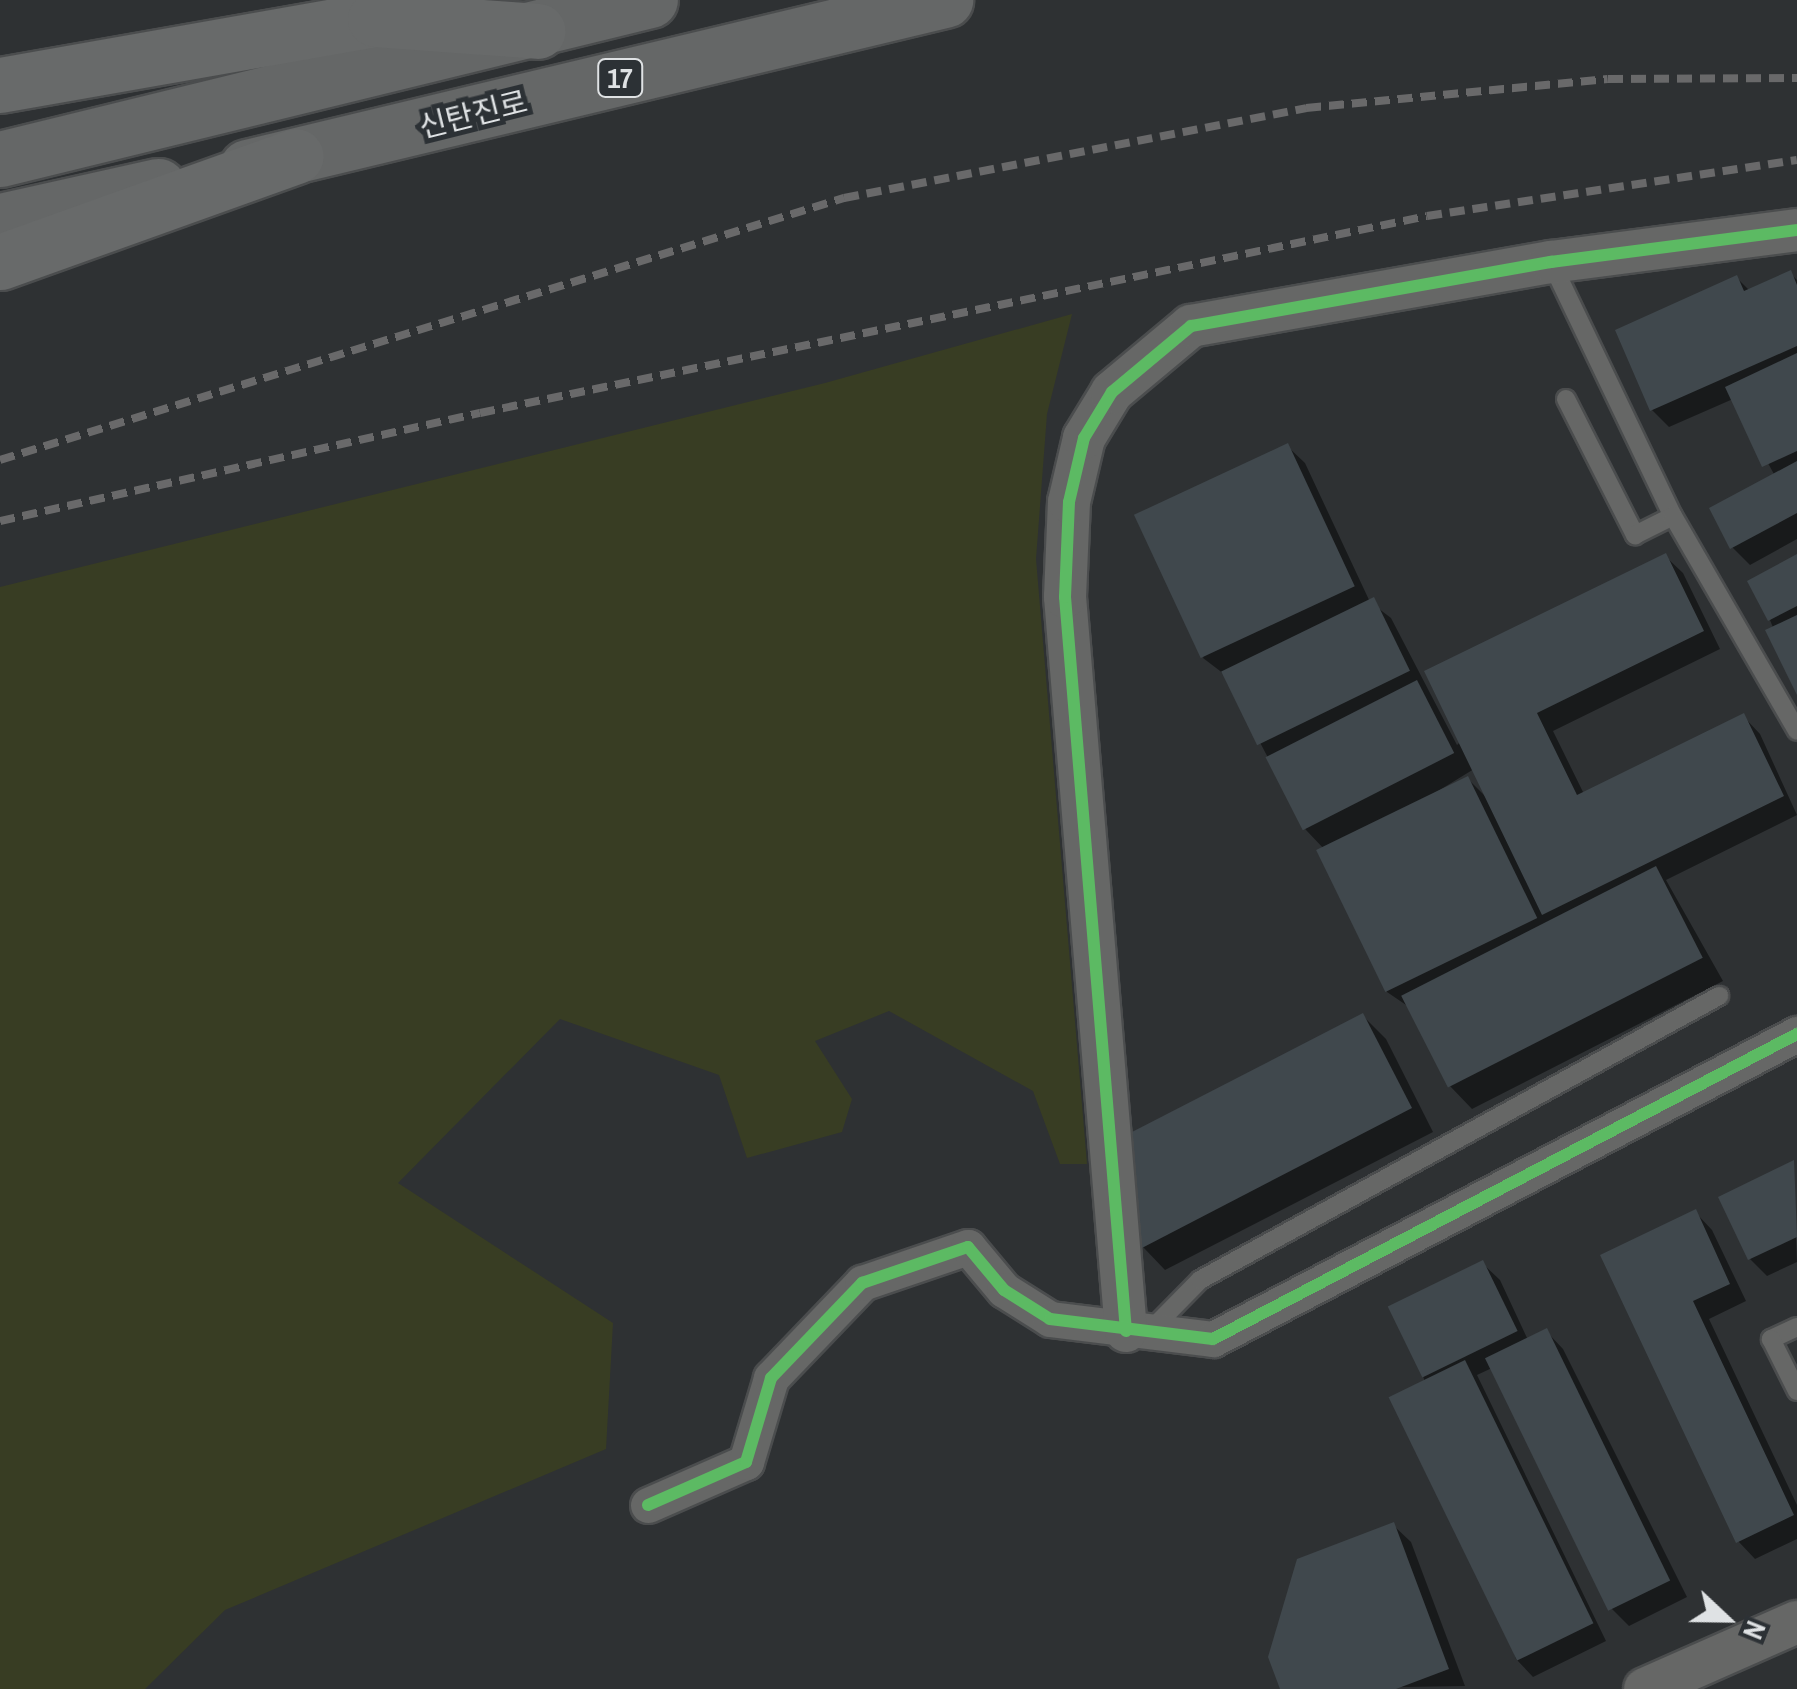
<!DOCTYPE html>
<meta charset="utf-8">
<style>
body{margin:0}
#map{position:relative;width:1797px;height:1689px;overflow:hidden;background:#2e3133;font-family:"Archivo Narrow","Noto Sans KR",sans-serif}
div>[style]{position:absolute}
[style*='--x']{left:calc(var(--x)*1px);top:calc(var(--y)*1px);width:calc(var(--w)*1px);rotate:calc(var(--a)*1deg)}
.green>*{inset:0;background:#383d23}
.shadow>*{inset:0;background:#0007}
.building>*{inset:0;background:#40484d;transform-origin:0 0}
.roads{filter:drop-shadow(2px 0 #4b4d4e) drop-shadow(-2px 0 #4b4d4e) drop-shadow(0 2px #4b4d4e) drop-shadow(0 -2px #4b4d4e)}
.service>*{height:18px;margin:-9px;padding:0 9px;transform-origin:9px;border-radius:9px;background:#666766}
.minor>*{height:35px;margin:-17.5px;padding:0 17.5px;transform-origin:17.5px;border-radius:17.5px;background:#666766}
.tertiary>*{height:42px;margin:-21px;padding:0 21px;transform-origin:21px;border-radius:21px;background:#666766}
.primary>*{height:55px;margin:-27.5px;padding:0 27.5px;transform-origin:27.5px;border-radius:27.5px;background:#656767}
.trunk>*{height:55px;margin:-27.5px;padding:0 27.5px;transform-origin:27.5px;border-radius:27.5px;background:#686a6a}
.rail>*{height:8px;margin-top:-4px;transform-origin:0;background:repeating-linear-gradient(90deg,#69696a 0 15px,transparent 0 23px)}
.cycleway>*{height:12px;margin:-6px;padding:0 6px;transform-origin:6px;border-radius:6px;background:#5cba63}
span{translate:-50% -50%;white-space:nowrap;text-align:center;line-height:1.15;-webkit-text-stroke:10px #2c3135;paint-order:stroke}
.shield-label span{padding:2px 8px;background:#2c3135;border:2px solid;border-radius:8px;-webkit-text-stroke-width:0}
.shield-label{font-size:28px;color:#dfe2e4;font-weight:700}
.street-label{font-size:30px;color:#dfe2e4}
.north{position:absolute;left:1677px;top:1569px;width:100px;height:100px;-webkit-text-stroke:8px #2c3135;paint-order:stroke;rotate:112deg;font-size:28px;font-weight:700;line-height:40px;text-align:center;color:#dfe2e4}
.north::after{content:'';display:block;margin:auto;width:35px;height:45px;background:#dfe2e4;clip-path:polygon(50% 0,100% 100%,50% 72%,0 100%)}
</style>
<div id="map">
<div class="green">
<div style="clip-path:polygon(1072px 314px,1047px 414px,1036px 559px,1087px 1164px,1060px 1164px,1033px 1091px,889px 1011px,815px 1041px,852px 1099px,842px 1132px,747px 1158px,719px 1075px,560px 1019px,398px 1183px,613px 1323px,606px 1449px,225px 1610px,145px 1689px,0 1689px,0 587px,825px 383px)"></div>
</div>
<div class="shadow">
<div style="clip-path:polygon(1790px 273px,1797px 280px,1797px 539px,1750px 565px,1732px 547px,1775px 476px,1733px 399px,1669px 427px,1652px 410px,1737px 278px,1750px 291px)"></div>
<div style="clip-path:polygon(evenodd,1287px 446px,1305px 463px,1370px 602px,1391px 618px,1457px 745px,1665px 556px,1683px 573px,1720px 649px,1553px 731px,1584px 794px,1743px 716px,1760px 734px,1797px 815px,1666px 880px,1723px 981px,1472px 1109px,1449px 1085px,1409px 1007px,1387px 992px,1325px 850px,1306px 830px,1224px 674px,1203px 658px,1287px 446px,1474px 769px,1488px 799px,1468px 779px,1412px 807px,1474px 769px)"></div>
<div style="clip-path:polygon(1797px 557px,1797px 689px,1770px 620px)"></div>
<div style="clip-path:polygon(1363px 1016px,1386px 1039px,1433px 1132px,1165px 1270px,1143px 1247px)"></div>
<div style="clip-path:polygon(1793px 1163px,1797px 1262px,1767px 1276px,1750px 1259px)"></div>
<div style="clip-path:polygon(1695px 1212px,1712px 1230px,1746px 1301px,1709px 1319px,1797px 1505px,1797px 1539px,1755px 1559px,1738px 1541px,1603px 1256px)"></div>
<div style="clip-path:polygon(1482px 1263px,1500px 1280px,1528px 1340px,1546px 1331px,1563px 1349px,1687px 1597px,1629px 1626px,1612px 1609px,1492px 1368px,1477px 1375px,1606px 1641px,1533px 1677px,1516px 1659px,1423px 1376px)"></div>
<div style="clip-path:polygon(1393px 1525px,1411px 1542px,1465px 1686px,1283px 1689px)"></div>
</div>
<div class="building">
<div style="clip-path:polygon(1791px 270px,1797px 285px,1797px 346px,1650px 411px,1615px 330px,1737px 275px,1744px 291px)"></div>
<div style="clip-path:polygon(1797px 353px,1797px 451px,1762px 467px,1725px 387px)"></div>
<div style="left:1288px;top:443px;width:158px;height:170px;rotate:65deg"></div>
<div style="clip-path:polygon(1797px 461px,1797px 513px,1730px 549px,1709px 508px)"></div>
<div style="clip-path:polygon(1666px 553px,1704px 631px,1537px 713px,1577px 795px,1744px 713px,1784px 796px,1542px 915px,1424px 671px)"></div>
<div style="clip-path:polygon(1797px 554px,1797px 606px,1768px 621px,1747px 581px)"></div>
<div style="left:1374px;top:597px;width:82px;height:170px;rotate:64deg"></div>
<div style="clip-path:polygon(1797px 615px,1797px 695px,1765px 630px)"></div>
<div style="left:1417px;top:680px;width:82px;height:170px;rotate:63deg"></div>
<div style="left:1468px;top:776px;width:158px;height:169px;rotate:64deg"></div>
<div style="left:1656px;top:866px;width:103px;height:286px;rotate:63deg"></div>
<div style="clip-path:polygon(1363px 1013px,1412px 1108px,1140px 1249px,1132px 1132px)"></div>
<div style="clip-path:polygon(1794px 1160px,1797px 1237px,1748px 1260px,1718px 1197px)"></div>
<div style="clip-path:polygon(1696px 1209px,1730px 1284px,1693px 1301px,1794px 1515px,1736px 1543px,1600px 1255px)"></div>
<div style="left:1483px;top:1260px;width:79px;height:106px;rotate:64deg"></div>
<div style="left:1547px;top:1328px;width:281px;height:69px;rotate:64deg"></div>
<div style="left:1465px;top:1360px;width:293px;height:85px;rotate:64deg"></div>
<div style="clip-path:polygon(1394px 1522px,1449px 1669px,1396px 1689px,1280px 1689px,1268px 1657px,1297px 1559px)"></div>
</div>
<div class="roads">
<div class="service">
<div style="--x:1552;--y:264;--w:280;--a:64.4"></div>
<div style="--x:1566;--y:399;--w:153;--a:63.1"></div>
<div style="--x:1635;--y:535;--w:42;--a:-26.6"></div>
<div style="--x:1673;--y:516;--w:248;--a:60"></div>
<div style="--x:1797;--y:1327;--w:29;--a:155"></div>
<div style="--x:1771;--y:1339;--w:58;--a:63.4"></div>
<div style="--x:1148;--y:1333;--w:74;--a:-45.5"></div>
<div style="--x:1200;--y:1280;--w:592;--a:-28.69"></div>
</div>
<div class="minor">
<div style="--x:648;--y:1505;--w:107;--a:-23.7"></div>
<div style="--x:746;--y:1462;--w:88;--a:-73.4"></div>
<div style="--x:771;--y:1378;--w:132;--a:-46.2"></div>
<div style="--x:862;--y:1283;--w:112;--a:-18.8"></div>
<div style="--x:968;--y:1247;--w:56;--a:50.1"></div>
<div style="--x:1004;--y:1290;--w:54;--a:32.2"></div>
<div style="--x:1050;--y:1319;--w:164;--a:7"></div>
<div style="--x:1213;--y:1339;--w:659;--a:-27.58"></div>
</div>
<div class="tertiary">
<div style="--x:1126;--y:1331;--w:737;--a:-94.75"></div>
<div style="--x:1065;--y:597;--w:95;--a:-87.6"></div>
<div style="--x:1069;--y:502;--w:66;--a:-76.8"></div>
<div style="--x:1084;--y:438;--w:54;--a:-58.7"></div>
<div style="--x:1112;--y:392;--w:103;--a:-39.9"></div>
<div style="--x:1191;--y:326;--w:366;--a:-10.1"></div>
<div style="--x:1551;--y:262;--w:248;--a:-7.4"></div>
<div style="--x:1645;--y:1689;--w:166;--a:-23.8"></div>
</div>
<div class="primary">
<div style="--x:0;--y:159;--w:669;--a:-13.75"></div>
<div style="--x:247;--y:167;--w:718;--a:-13.46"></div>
<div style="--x:0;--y:221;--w:162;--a:-12.5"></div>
</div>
<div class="trunk">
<div style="--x:0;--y:85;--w:381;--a:-10"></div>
<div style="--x:375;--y:19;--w:163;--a:4.2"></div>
<div style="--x:0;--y:262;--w:314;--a:-19.7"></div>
</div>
</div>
<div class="rail">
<div style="--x:0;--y:460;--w:884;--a:-17.25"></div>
<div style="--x:844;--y:198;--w:471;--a:-11"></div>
<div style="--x:1306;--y:108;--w:303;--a:-5.5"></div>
<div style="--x:1608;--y:79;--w:189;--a:-0.3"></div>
<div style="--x:0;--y:521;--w:492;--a:-12.7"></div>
<div style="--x:480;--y:413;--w:967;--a:-11.75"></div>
<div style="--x:1427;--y:216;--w:374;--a:-8.6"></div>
</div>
<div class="cycleway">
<div style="--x:1126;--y:1331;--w:737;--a:-94.75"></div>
<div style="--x:1065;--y:597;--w:95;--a:-87.6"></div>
<div style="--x:1069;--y:502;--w:66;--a:-76.8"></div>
<div style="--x:1084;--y:438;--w:54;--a:-58.7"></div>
<div style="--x:1112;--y:392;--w:103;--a:-39.9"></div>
<div style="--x:1191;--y:326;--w:366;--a:-10.1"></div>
<div style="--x:1551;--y:262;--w:248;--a:-7.4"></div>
<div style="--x:648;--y:1505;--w:107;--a:-23.7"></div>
<div style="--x:746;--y:1462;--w:88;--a:-73.4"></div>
<div style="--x:771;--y:1378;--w:132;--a:-46.2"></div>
<div style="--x:862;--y:1283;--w:112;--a:-18.8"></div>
<div style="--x:968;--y:1247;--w:56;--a:50.1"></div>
<div style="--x:1004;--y:1290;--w:54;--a:32.2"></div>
<div style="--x:1050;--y:1319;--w:164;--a:7"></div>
<div style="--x:1213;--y:1339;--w:659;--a:-27.58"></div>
</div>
<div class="shield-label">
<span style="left:620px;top:78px">17</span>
</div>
<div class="street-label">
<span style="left:473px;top:114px;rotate:-14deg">신탄진로</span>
</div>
<div class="north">N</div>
</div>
